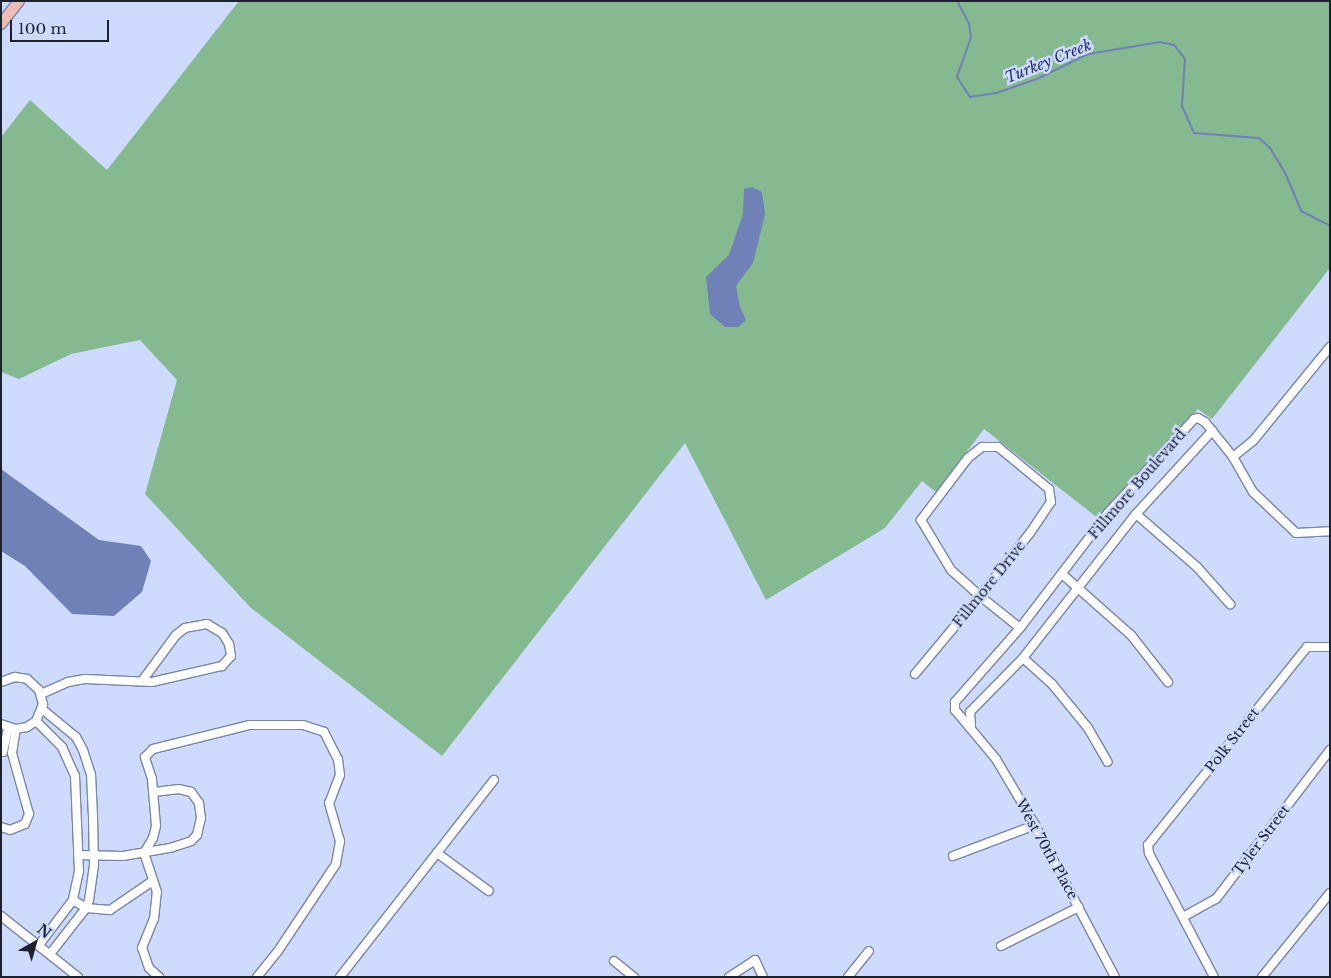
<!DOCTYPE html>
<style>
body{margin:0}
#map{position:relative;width:1331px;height:978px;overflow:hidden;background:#cedbfe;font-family:"Libre Baskerville",serif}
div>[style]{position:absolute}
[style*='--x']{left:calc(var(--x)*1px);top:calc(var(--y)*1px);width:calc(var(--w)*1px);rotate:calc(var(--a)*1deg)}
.green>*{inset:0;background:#85b98f}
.water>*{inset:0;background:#7081b7}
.stream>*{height:2px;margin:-1px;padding:0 1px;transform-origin:1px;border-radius:1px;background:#7081b7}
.roads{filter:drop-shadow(1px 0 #7a85a6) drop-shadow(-1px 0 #7a85a6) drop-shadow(0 1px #7a85a6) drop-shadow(0 -1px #7a85a6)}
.minor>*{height:8px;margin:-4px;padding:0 4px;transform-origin:4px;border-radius:4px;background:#fff}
.major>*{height:10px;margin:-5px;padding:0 5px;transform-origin:5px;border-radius:5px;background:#ecbdb5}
span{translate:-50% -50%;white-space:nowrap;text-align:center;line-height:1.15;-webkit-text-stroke:5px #cedbfe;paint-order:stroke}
.street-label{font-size:14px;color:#1c212e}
.water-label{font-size:15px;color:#243274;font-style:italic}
.frame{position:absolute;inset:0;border:2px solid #1c212e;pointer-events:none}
.north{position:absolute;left:10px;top:918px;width:50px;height:50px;-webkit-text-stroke:4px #cedbfe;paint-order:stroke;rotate:38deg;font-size:14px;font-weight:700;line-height:20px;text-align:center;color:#1c212e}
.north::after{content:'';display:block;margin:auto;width:18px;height:22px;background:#1c212e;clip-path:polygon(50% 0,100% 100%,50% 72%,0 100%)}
.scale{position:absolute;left:10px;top:20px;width:99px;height:22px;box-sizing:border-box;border:2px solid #1c212e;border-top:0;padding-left:6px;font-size:15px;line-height:18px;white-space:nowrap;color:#1c212e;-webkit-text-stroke:4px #cedbfe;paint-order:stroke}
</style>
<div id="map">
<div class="green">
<div style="clip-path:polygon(239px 1px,1330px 1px,1330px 268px,1212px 419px,1198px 409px,1099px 519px,984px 429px,936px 492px,922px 481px,885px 528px,766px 600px,685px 443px,442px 756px,251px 608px,145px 494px,177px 380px,140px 340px,71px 354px,19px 379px,1px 372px,1px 137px,30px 100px,107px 170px)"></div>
</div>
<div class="water">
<div style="clip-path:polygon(752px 187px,762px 192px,765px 214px,753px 263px,736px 286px,740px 307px,746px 320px,738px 327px,725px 327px,710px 314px,706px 277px,729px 255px,743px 214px,744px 189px)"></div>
<div style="clip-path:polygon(1px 469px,99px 540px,141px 546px,151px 561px,142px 592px,114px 616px,72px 614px,25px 566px,1px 551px)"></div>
</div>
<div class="stream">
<div style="--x:957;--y:1;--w:26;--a:62"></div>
<div style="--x:969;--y:24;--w:13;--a:81"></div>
<div style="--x:971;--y:37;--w:42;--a:109.3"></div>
<div style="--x:957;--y:77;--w:24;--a:57"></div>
<div style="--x:970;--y:97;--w:26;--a:-9"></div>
<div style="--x:996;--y:93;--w:43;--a:-18.9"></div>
<div style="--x:1037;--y:79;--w:57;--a:-26.1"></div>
<div style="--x:1088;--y:54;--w:73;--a:-9.5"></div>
<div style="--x:1160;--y:42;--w:14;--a:12"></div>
<div style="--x:1174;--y:45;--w:18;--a:52"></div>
<div style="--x:1185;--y:59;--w:47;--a:93.7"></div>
<div style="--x:1182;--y:106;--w:30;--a:66"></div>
<div style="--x:1194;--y:133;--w:65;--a:4.4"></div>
<div style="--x:1259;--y:138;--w:15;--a:42"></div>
<div style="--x:1270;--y:148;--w:31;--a:59"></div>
<div style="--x:1286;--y:175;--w:39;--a:67"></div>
<div style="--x:1301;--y:211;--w:33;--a:27"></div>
</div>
<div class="roads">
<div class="minor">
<div style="--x:1233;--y:457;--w:26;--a:-39"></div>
<div style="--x:1253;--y:441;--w:122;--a:-50.7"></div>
<div style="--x:1136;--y:514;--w:81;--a:41"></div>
<div style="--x:1197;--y:567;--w:50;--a:48.3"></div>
<div style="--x:1062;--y:574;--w:92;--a:41.5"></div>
<div style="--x:1131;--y:635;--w:60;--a:51.8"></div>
<div style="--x:1023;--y:658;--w:39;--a:42"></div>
<div style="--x:1052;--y:684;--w:57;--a:50.7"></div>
<div style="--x:1088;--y:728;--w:39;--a:60"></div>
<div style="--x:915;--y:674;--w:102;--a:-50.2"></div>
<div style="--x:980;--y:596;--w:80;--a:-51.6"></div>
<div style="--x:1030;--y:533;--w:37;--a:-56"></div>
<div style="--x:1051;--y:502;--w:13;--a:-99"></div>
<div style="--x:1049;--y:489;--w:66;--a:-140.5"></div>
<div style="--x:998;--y:447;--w:16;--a:180"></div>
<div style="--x:982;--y:447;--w:18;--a:142"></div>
<div style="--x:968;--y:458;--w:78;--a:127.2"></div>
<div style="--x:921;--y:520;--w:58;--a:59"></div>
<div style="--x:951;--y:570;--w:39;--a:42"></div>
<div style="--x:980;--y:596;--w:51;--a:38.7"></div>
<div style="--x:1;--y:682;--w:15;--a:-20"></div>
<div style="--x:15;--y:677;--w:12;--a:9"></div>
<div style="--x:27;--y:679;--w:16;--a:43"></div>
<div style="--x:39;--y:690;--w:15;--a:74"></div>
<div style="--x:43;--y:704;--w:18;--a:112"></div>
<div style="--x:36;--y:721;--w:11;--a:146"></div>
<div style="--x:27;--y:727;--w:11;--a:170"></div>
<div style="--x:16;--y:729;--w:16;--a:-162"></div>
<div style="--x:41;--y:694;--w:30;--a:-24"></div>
<div style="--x:68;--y:682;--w:17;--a:-10"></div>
<div style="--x:85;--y:679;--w:67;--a:2.6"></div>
<div style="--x:152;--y:682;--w:72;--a:-12.9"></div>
<div style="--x:222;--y:666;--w:13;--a:-48"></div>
<div style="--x:231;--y:656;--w:12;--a:-99"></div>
<div style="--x:229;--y:644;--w:13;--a:-122"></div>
<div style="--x:222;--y:633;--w:17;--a:-149"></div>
<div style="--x:207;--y:624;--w:22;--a:170"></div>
<div style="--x:185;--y:628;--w:11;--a:142"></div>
<div style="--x:176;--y:635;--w:57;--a:126.5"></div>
<div style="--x:42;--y:709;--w:44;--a:39.5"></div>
<div style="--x:76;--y:737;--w:15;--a:62"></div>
<div style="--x:83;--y:750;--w:25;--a:72"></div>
<div style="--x:91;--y:774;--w:43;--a:87.3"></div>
<div style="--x:93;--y:817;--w:48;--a:88.8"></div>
<div style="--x:94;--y:865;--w:35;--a:98"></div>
<div style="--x:89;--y:900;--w:9;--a:111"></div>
<div style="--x:86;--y:908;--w:58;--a:128"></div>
<div style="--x:36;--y:721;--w:37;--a:45"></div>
<div style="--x:62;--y:747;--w:32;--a:66"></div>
<div style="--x:75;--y:776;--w:95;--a:87.6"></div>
<div style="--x:79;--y:871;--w:30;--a:102"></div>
<div style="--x:73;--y:900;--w:56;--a:127.1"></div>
<div style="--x:971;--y:726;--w:14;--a:-94"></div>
<div style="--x:970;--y:712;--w:76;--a:-45.5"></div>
<div style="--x:1023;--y:658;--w:183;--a:-51.9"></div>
<div style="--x:1136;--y:514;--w:113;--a:-47.5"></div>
<div style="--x:3;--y:752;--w:25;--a:-78"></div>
<div style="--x:1;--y:827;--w:9;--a:18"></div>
<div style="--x:10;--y:830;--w:16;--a:-22"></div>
<div style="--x:25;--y:824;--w:11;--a:-68"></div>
<div style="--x:29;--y:814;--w:63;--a:-105.6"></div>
<div style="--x:12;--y:753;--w:24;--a:-81"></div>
<div style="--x:437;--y:853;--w:64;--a:36.2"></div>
<div style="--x:78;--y:855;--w:45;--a:1.3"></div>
<div style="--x:123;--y:856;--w:48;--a:-9.7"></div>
<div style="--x:170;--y:848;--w:22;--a:-18"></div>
<div style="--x:191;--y:841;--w:8;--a:-45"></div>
<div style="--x:197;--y:835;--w:17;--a:-77"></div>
<div style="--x:201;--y:818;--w:15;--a:-98"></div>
<div style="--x:199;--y:803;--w:14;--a:-126"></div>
<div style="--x:191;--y:792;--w:12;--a:-166"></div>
<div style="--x:179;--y:789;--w:25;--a:173"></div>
<div style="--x:953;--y:856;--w:88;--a:-20.7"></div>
<div style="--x:73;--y:900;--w:15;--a:32"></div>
<div style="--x:86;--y:908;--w:24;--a:5"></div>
<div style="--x:110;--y:910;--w:50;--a:-34.3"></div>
<div style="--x:1;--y:916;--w:98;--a:38.4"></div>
<div style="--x:1183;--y:917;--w:38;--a:-29"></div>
<div style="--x:1216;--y:899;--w:188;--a:-52.6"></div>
<div style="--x:1001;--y:946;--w:87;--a:-26.6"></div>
<div style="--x:614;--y:961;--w:26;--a:39"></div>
<div style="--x:159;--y:977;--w:13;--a:-138"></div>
<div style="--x:149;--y:968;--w:21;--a:-109"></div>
<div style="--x:142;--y:948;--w:31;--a:-68"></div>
<div style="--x:154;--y:919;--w:27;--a:-84"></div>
<div style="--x:157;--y:892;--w:41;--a:-108.4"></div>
<div style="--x:144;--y:853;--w:17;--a:-59"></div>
<div style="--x:153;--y:838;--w:12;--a:-76"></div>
<div style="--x:156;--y:826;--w:47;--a:-94.9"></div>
<div style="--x:152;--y:779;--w:23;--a:-108"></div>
<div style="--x:145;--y:757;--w:11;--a:-45"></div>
<div style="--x:153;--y:749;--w:100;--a:-13.9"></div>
<div style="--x:250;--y:725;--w:53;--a:0"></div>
<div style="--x:303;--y:725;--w:22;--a:18"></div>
<div style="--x:324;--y:732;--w:30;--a:63"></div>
<div style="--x:338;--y:759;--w:16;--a:83"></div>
<div style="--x:340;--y:775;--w:30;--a:111"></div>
<div style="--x:329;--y:803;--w:40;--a:74"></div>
<div style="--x:340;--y:841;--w:23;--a:100"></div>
<div style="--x:336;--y:864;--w:105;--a:123.7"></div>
<div style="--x:278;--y:951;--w:33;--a:129"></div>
<div style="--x:340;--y:977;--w:250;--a:-52"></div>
<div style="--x:729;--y:977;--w:31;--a:-33"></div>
<div style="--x:755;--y:960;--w:19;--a:65"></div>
<div style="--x:848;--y:977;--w:33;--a:-51"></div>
<div style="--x:1115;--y:977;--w:172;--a:-117.8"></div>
<div style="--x:1035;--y:825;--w:77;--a:-120.6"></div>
<div style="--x:996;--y:759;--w:64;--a:-129.9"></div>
<div style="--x:955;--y:710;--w:8;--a:-90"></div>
<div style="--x:955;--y:702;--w:98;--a:-48.7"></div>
<div style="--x:1020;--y:628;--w:145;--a:-52.6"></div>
<div style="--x:1108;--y:513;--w:127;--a:-47.5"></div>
<div style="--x:1194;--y:419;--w:4;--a:-14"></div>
<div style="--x:1198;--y:418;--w:8;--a:30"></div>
<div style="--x:1205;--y:422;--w:45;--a:51.3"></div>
<div style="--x:1233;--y:457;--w:40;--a:60.3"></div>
<div style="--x:1253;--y:492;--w:59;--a:43.6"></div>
<div style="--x:1296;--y:533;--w:34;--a:-3"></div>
<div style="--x:1214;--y:977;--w:140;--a:-117.7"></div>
<div style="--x:1149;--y:853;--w:8;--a:-97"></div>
<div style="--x:1148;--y:845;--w:254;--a:-51.2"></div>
<div style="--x:1307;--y:647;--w:23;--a:0"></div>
<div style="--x:1262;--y:977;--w:108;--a:-51"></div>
</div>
<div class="major">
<div style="--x:1;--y:24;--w:29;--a:-52"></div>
</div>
</div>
<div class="street-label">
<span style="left:1137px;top:484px;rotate:-49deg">Fillmore Boulevard</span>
<span style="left:989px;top:584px;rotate:-51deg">Fillmore Drive</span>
<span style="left:1232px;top:740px;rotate:-52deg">Polk Street</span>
<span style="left:1261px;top:840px;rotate:-53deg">Tyler Street</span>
<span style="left:1047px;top:849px;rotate:61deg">West 70th Place</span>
</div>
<div class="water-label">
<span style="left:1048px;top:61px;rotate:-22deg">Turkey Creek</span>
</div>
<div class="frame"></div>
<div class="north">N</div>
<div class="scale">100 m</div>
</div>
